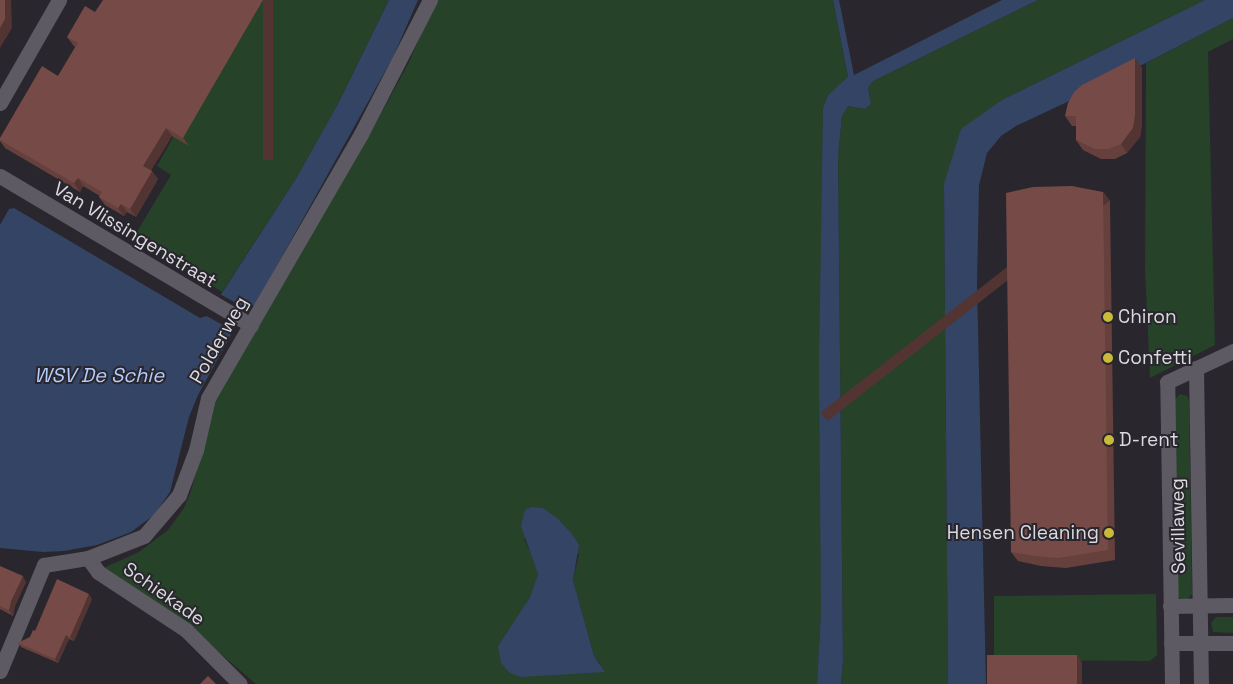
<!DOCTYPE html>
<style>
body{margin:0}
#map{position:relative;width:1233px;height:684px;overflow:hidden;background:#29262e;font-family:"Space Grotesk",sans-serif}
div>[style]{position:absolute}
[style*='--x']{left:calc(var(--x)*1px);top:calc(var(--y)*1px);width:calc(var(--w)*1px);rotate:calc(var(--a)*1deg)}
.green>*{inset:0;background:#264229}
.water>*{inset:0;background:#344465}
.pier>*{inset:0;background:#29262e}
.minor>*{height:15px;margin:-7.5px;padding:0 7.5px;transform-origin:7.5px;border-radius:7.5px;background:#5d5a64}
.wall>*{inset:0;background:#65403d}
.shaded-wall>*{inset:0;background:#523432;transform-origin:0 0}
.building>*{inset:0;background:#754a47;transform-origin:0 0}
.dots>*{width:14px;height:14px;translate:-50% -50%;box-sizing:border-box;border:2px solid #29262e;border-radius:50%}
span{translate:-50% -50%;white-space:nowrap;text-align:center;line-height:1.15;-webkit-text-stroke:4px #29262e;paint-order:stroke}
.street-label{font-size:19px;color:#dbdadf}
.poi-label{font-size:19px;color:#dbdadf}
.left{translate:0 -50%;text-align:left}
.right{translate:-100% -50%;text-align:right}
.water-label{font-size:20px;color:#b3ccfb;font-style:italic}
</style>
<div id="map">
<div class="green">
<div style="clip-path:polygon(250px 0,389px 0,339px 102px,297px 177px,222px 292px,135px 235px,171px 175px,157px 166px)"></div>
<div style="clip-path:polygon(evenodd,436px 0,833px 0,848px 78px,828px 95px,823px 108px,821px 611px,817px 684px,256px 684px,194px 631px,99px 570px,139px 552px,168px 530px,184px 508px,191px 491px,213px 404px,364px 145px,408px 64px,436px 0,524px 539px,579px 554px,573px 580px,594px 656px,601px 665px,498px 646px,530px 597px,538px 574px,535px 561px,524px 539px)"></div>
<div style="clip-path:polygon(1038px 0,1205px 0,1002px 100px,944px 184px,948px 684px,841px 684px,843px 661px,838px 157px,842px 116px,848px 106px,865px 109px,871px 104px,868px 88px,873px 81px)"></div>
<div style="clip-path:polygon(1233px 18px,1233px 39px,1208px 52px,1215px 345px,1150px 378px,1145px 269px,1146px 63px)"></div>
<div style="clip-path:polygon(1180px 394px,1187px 396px,1189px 400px,1192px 594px,1187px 600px,1180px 599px,1177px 594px,1174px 400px)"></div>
<div style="clip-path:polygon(1156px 594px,1157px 655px,1150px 661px,994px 660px,994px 596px)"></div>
<div style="clip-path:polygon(1216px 617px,1233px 617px,1233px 633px,1213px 632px,1211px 623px)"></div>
</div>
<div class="water">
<div style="clip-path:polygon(389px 0,418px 0,393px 57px,255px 305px,242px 305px,227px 329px,231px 335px,198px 395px,189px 417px,170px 492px,154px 515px,131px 532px,97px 545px,64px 551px,43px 552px,0 548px,0 225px,9px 209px,14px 208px,200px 318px,207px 316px,297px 177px,339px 102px)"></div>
<div style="clip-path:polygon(833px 0,839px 0,854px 75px,1002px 0,1038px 0,873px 81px,868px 88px,871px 104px,865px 109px,848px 106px,842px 116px,838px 157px,843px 661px,841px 684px,817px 684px,821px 611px,819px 364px,823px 108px,828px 95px,848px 77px)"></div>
<div style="clip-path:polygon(1205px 0,1233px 0,1233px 18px,1101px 86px,1016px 126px,1001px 136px,987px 153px,979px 185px,977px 285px,986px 684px,948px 684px,944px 184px,961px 129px,1002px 100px)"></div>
<div style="clip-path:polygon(531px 507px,543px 508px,557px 518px,572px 534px,579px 545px,573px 580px,594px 656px,605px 672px,521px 677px,510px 673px,501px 663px,498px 646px,530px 597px,538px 574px,521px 526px,525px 510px)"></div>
</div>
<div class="pier">
<div style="clip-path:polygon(218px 293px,245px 308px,230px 329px,203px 314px,206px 313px)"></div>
</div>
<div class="minor">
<div style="--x:0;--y:103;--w:119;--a:-60.2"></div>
<div style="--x:0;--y:176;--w:292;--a:30.7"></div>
<div style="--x:1196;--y:368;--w:316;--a:89.1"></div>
<div style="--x:88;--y:558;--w:17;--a:54"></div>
<div style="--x:98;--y:572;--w:105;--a:33.4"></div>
<div style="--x:186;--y:630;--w:76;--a:45"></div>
<div style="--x:1170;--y:606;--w:63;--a:-0.9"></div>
<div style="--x:1171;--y:643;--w:62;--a:0"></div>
<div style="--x:0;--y:671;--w:115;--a:-67.5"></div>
<div style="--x:44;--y:565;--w:45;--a:-9"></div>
<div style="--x:88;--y:558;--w:60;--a:-21.4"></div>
<div style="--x:144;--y:536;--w:54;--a:-49.5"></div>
<div style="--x:179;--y:495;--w:48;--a:-69.3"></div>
<div style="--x:196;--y:450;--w:53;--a:-77"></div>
<div style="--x:208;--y:398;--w:305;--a:-59.9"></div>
<div style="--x:361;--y:134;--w:151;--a:-62.8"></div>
<div style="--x:1172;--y:684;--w:302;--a:-90.9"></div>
<div style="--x:1167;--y:382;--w:73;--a:-25.2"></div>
</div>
<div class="wall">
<div style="clip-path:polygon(95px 12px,189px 146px,172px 136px,151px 170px,158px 179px,136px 217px,127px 212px,124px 216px,105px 205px,99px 197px,100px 196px,83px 186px,80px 192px,5px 148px,0 141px,0 138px,58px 76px,75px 47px,73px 45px,67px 37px)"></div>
<div style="clip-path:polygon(1142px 68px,1142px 125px,1140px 137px,1127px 153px,1115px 159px,1101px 159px,1083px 150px,1076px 140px,1076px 126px,1072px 126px,1065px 116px)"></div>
<div style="clip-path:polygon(1103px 192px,1110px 201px,1115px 560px,1066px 568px,1041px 566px,1018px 561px,1011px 552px)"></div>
<div style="clip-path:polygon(0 566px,26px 582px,15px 606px,13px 616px,0 609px)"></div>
<div style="clip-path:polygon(92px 599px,74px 641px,69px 639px,58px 663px,21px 647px,18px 643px,30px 637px,35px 631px)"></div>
</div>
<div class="shaded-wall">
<div style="clip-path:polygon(5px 0,11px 0,12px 28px,0 48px,0 28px)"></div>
<div style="left:263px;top:0;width:10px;height:160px"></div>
<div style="clip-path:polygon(1135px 58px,1142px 68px,1142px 125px,1140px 137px,1127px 153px,1121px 144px)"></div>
<div style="clip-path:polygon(166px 128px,172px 136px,149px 174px,143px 166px)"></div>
<div style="clip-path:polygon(152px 171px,158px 179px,136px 217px,130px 209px)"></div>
<div style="clip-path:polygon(78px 178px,83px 186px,80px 192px,74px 183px)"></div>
<div style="left:1103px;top:192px;width:11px;height:358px;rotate:52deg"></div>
<div style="clip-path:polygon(121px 204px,127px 212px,124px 216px,118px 208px)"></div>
<div style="clip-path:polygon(23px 576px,26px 582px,15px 606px,13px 616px,9px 610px,11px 601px)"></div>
<div style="clip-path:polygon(89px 594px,92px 599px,74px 641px,70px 637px)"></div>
<div style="clip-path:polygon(66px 635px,69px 639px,58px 663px,55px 659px)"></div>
<div style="clip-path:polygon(1077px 655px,1082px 662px,1082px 684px,1077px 684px)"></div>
</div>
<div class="building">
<div style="clip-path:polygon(0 0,5px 0,5px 19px,0 28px)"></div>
<div style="clip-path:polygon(103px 0,263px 0,183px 138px,166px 128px,143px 166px,152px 171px,130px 209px,121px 204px,118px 208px,99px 197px,102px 192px,78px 178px,74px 183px,0 140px,0 138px,42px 66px,58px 76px,78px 43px,67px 37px,85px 6px,95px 12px)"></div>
<div style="clip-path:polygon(1135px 58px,1135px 115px,1133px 128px,1121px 144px,1108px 149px,1095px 149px,1076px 140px,1076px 116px,1065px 116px,1068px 103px,1074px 92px,1082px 85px)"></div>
<div style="clip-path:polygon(1072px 186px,1103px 192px,1108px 550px,1059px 558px,1034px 556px,1011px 552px,1006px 193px,1033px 187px)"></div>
<div style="clip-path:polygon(0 566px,23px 576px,11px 601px,9px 610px,0 606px)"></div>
<div style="clip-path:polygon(57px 579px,89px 594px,70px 637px,66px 635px,55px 659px,18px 643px,30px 637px,33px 630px,35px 631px)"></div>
<div style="left:1077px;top:655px;width:29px;height:90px;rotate:90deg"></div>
<div style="clip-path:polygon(208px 676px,216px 684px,200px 684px)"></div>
</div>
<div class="dots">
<div style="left:1108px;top:317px;background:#c9ba3a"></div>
<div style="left:1108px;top:358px;background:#c9ba3a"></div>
<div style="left:1109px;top:440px;background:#c9ba3a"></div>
<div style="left:1109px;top:533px;background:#c9ba3a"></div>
</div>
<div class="street-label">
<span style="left:135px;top:235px;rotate:31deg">Van Vlissingenstraat</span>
<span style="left:219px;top:340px;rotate:-60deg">Polderweg</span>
<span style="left:1178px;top:526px;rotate:-91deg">Sevillaweg</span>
<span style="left:164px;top:594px;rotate:35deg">Schiekade</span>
</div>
<div class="poi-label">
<span class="left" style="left:1118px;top:317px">Chiron</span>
<span class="left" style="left:1118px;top:358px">Confetti</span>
<span class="left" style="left:1119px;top:440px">D-rent</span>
<span class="right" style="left:1099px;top:533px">Hensen Cleaning</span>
</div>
<div class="water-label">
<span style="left:99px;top:375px">WSV De Schie</span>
</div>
</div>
